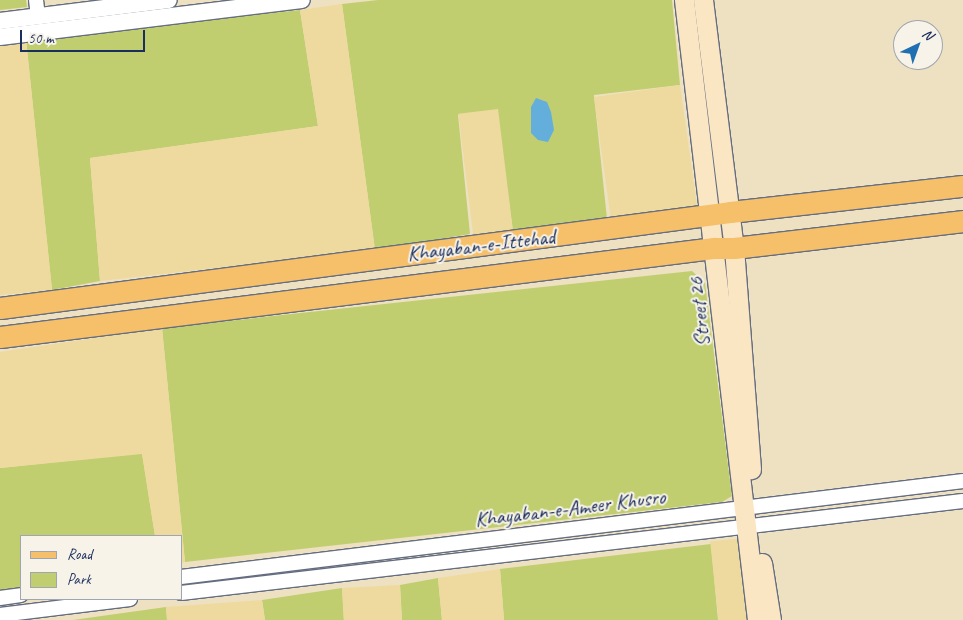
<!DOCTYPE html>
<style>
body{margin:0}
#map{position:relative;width:963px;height:620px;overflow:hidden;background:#ede1c1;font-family:Caveat,sans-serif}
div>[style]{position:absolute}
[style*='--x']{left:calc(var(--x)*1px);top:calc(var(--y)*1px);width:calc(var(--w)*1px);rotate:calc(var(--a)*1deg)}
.green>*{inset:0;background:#c0ce70}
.sand>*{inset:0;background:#eeda9e;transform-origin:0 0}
.water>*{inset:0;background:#64aedc}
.roads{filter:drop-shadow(1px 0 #646d81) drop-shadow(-1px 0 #646d81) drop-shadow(0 1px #646d81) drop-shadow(0 -1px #646d81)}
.minor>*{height:14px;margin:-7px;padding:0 7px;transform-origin:7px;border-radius:7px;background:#fff}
.tertiary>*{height:16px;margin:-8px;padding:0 8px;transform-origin:8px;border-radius:8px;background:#fff}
.secondary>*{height:19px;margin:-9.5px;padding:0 9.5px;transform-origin:9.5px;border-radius:9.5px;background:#fbe6c4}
.primary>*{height:21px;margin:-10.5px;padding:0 10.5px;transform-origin:10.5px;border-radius:10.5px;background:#f6c06b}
span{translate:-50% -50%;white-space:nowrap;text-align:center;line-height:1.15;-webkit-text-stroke:4px #f7f3e8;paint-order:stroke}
.street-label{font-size:21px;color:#1b2f5e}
.legend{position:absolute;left:20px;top:535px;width:162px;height:65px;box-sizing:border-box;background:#f7f3e8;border:1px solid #9fa5b1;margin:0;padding:6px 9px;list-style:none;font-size:15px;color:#1b2f5e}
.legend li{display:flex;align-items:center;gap:10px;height:25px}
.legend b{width:25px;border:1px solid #9fa5b1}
.north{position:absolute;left:893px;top:20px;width:50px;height:50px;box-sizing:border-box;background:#f7f3e8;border:1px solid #9fa5b1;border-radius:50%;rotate:42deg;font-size:14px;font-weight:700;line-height:20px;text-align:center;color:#1b2f5e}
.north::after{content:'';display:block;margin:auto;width:18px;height:22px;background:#1f6fb2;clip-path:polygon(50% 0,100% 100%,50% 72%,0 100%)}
.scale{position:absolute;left:20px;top:30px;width:125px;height:22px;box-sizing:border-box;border:2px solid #1b2f5e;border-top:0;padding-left:6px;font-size:15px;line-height:18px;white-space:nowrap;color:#1b2f5e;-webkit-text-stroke:4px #f7f3e8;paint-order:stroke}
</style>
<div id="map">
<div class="green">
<div style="clip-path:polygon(0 0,26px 0,27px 7px,0 10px)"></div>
<div style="clip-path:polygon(378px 0,672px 0,680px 85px,594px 95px,607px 219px,513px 232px,497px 110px,458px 115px,470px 234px,375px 250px,342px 4px)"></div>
<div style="clip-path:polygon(300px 10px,318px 126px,90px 158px,100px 281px,52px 290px,26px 39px)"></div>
<div style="clip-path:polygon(692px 271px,705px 283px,732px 496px,722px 502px,185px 562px,162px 328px)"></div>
<div style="clip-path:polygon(142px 453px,155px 536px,21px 536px,21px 588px,0 591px,0 468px)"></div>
<div style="clip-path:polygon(711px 544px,718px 620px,504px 620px,500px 569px)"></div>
<div style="clip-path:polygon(438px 578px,442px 620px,402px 620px,400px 585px)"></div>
<div style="clip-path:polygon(342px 588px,344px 620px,265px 620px,262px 600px)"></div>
<div style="clip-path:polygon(166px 607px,167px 620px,73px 620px)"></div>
</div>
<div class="sand">
<div style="clip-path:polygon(342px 4px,375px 250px,100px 281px,90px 158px,318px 126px,300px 10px)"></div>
<div style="clip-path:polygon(26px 39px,52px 290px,0 295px,0 44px)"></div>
<div style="left:680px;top:85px;width:122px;height:87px;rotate:82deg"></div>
<div style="left:498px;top:109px;width:124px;height:40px;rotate:83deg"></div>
<div style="clip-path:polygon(162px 328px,185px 562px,181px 563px,181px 536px,155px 536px,142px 454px,0 468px,0 352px)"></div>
<div style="left:743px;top:538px;width:82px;height:33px;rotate:84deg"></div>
<div style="clip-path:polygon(500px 569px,504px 620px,442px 620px,438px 578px)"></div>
<div style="left:400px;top:585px;width:35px;height:58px;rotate:87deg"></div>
<div style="clip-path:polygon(262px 600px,265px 620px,167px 620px,166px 607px)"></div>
</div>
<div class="water">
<div style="clip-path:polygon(536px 98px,547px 102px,551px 112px,554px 130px,548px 142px,538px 140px,531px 133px,531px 107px)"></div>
</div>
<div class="roads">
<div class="minor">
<div style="--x:36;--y:0;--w:17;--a:83"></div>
<div style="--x:181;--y:577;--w:788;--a:-7"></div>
<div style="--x:181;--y:593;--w:787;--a:-6.71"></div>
<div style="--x:0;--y:598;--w:21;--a:-8"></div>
<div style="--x:0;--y:615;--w:131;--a:-7"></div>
</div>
<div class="tertiary">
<div style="--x:0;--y:21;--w:170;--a:-7.1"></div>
<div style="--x:0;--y:37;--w:304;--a:-7"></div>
</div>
<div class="secondary">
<div style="--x:684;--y:0;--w:624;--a:83.28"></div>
<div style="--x:703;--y:0;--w:250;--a:82.9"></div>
<div style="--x:734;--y:248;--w:222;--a:85.6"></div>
<div style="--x:762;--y:563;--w:58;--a:81"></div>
</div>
<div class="primary">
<div style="--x:0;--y:308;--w:736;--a:-7.49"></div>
<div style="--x:730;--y:212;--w:234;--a:-6.4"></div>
<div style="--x:0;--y:337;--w:720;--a:-7.11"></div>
<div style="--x:714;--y:248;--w:20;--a:0"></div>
<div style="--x:734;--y:248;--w:231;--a:-6.7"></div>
</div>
</div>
<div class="street-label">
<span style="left:481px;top:245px;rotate:-7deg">Khayaban-e-Ittehad</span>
<span style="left:699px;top:312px;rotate:-96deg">Street 26</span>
<span style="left:570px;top:508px;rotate:-7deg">Khayaban-e-Ameer Khusro</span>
</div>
<ul class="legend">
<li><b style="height:6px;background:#f6c06b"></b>Road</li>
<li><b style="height:14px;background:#c0ce70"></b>Park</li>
</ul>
<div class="north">N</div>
<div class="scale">50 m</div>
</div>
